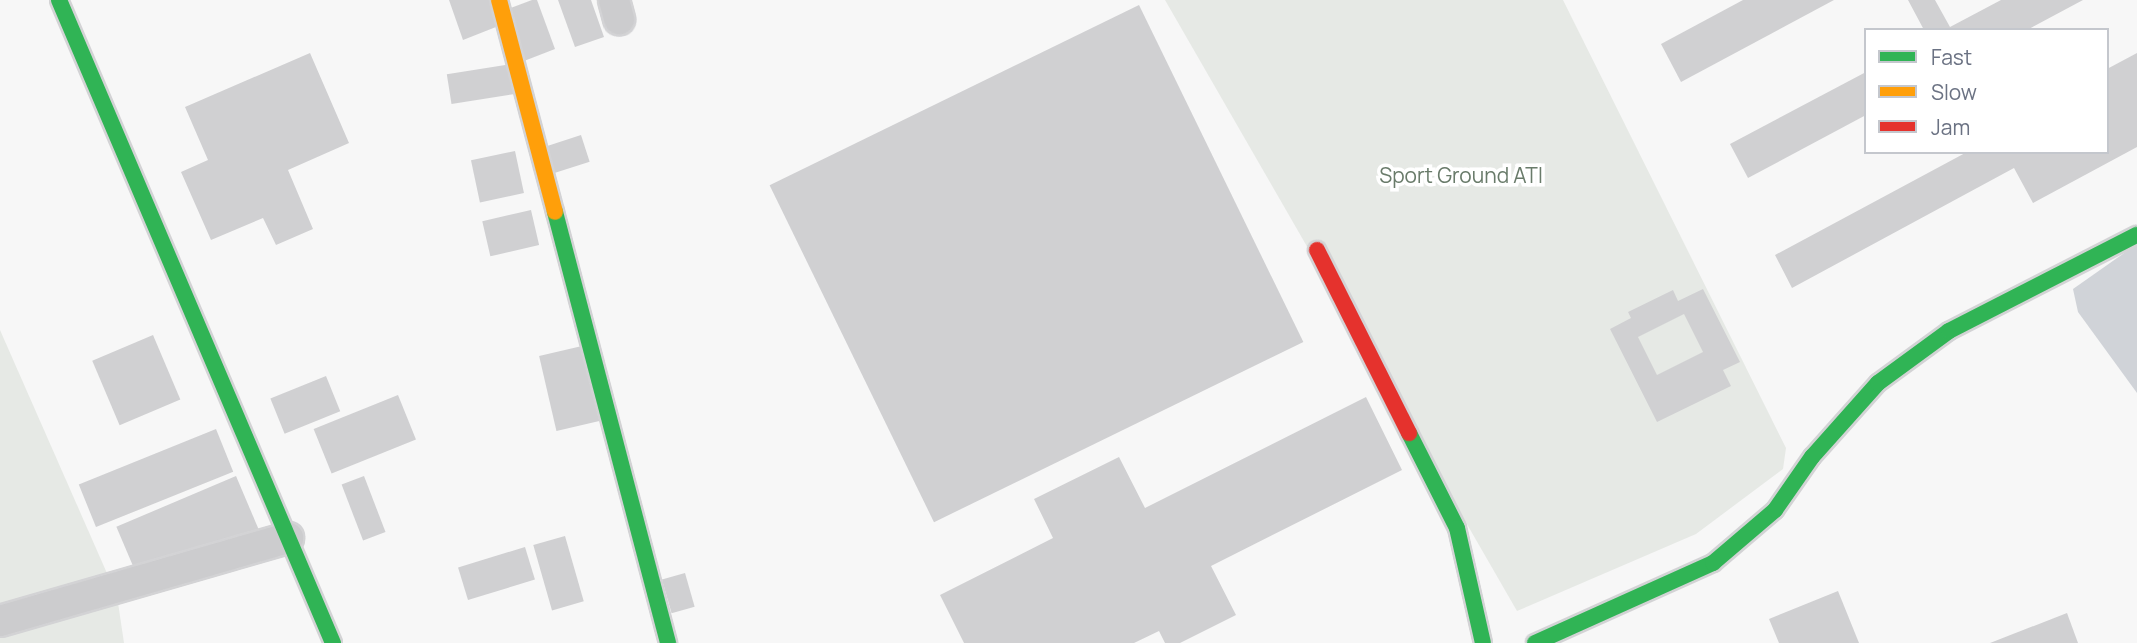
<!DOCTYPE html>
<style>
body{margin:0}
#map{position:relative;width:2137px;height:643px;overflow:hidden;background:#f7f7f7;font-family:Manrope,sans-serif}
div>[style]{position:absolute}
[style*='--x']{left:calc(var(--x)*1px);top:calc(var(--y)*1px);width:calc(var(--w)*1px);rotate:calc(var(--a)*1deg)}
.green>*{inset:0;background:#e6e9e5}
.water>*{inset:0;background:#d0d3d8}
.building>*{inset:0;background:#d0d0d2;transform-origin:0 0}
.roads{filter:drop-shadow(2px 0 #d3d3d5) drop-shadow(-2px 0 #d3d3d5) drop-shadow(0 2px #d3d3d5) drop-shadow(0 -2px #d3d3d5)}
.street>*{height:30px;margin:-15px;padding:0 15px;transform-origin:15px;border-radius:15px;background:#ccccce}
.fast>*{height:16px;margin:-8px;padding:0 8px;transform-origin:8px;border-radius:8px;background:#30b455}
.slow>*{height:16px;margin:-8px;padding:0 8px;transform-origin:8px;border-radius:8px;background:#ff9f0a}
.jam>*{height:16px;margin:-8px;padding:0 8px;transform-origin:8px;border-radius:8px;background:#e5322d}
span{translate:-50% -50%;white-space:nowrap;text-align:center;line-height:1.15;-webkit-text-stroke:7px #fff;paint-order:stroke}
.park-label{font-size:21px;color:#697b6a}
.legend{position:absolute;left:1864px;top:28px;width:245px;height:126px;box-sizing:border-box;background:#fff;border:2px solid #c4c7cd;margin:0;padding:9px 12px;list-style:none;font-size:21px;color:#6b7283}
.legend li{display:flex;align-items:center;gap:14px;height:35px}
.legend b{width:35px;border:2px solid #c4c7cd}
</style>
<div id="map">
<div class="green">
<div style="clip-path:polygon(1165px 0,1563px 0,1786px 448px,1783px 469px,1696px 534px,1517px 611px)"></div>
<div style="clip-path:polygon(0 330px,117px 596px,124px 643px,0 643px)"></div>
</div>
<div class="water">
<div style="clip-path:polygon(2137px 244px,2137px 393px,2078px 312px,2073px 289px)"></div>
</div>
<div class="building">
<div style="clip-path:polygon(449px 0,492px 0,501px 25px,463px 40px)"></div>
<div style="clip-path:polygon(532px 0,537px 0,555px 49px,524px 61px,505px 10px)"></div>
<div style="clip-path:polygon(558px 0,591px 0,604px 37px,575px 47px)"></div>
<div style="clip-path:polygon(1743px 0,1834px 0,1681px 82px,1661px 44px)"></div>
<div style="clip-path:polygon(1908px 0,1935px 0,1950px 27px,2001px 0,2083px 0,2027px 30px,1924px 30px)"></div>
<div style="left:1139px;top:5px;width:375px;height:411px;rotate:64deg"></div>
<div style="clip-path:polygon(310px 53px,349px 143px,288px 170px,313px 229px,276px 245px,263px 218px,211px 240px,181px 172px,208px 160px,185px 107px)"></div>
<div style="clip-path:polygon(2137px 53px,2137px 147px,2033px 203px,2014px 168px,1792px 288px,1775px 255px,1967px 152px,2107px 152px,2107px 69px)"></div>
<div style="left:512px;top:64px;width:30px;height:66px;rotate:81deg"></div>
<div style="clip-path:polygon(1866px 72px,1866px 115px,1748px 178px,1730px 144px)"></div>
<div style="left:581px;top:135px;width:28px;height:37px;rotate:72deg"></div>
<div style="left:515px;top:151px;width:43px;height:45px;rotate:78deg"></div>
<div style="left:531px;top:210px;width:36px;height:50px;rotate:77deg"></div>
<div style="clip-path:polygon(evenodd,1703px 289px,1740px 362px,1723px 370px,1731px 386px,1657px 422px,1610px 329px,1631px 318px,1628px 312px,1673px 290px,1678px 301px,1703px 289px,1684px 314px,1703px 352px,1657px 375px,1638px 337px,1684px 314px)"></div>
<div style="left:153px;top:335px;width:70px;height:66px;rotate:67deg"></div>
<div style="left:582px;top:346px;width:77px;height:44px;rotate:77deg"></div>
<div style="left:326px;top:376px;width:38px;height:60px;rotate:68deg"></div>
<div style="left:398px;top:395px;width:48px;height:91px;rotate:68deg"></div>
<div style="clip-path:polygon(1366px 397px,1402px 470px,1211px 566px,1236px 615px,1180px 643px,1165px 643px,1159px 631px,1134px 643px,964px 643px,940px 595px,1053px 538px,1034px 499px,1119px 457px,1145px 508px)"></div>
<div style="left:216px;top:429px;width:46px;height:148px;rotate:68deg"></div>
<div style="left:236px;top:476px;width:59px;height:130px;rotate:67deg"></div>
<div style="left:364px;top:476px;width:60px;height:24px;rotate:69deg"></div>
<div style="left:565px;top:536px;width:68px;height:33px;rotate:74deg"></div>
<div style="left:525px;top:547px;width:34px;height:70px;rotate:73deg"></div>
<div style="left:685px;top:573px;width:35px;height:24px;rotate:74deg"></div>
<div style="clip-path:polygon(1838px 591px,1859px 643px,1779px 643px,1769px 619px)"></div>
<div style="clip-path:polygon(2067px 613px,2078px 643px,1990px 643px)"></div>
</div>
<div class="roads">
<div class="street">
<div style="--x:614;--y:0;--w:20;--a:75"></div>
<div style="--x:0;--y:621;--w:300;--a:-16.1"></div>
</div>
<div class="fast">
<div style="--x:59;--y:0;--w:699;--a:66.92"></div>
<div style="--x:555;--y:212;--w:446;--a:75.3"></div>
<div style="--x:1409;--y:433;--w:106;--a:63.2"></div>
<div style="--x:1457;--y:528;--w:118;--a:77.3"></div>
<div style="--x:1535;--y:643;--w:195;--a:-24.2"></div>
<div style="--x:1713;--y:563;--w:82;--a:-40.5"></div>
<div style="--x:1775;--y:510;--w:65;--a:-55.1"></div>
<div style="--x:1812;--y:457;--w:99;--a:-48.3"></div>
<div style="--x:1878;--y:383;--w:88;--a:-36.2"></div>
<div style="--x:1949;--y:331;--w:211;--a:-27.1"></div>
</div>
<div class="slow">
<div style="--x:499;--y:0;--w:219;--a:75.2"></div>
</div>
<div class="jam">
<div style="--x:1317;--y:250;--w:205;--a:63.3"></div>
</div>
</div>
<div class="park-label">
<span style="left:1461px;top:175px">Sport Ground ATI</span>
</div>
<ul class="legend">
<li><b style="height:9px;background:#30b455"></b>Fast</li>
<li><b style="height:9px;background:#ff9f0a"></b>Slow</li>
<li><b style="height:9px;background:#e5322d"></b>Jam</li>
</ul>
</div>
